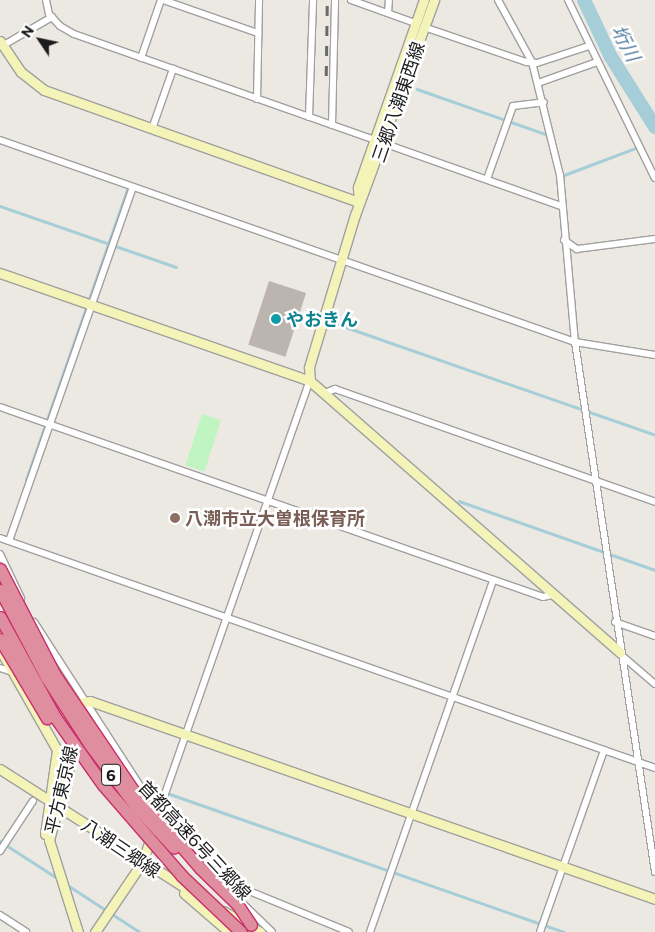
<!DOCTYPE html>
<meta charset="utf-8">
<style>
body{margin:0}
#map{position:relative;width:655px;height:932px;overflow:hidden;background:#ece8e2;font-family:Commissioner,"Noto Sans JP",sans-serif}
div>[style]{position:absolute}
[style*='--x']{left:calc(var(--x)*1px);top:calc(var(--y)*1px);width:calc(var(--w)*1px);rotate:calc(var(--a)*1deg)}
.park>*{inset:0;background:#c0f5c2;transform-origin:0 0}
.stream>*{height:2.5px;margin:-1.25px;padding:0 1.25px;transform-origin:1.25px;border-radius:1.25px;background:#a5ced8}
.river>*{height:14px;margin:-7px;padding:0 7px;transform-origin:7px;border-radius:7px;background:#a5ced8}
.building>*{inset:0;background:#bcb4af;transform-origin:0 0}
.roads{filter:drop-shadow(1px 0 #a0a0a0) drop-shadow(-1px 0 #a0a0a0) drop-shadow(0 1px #a0a0a0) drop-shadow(0 -1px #a0a0a0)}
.street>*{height:6px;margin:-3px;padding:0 3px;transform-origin:3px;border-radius:3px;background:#fff}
.secondary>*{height:9px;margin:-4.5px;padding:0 4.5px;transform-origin:4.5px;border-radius:4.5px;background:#f4f4b8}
.rail>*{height:2.5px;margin-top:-1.25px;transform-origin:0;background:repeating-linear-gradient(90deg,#6a6a6a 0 10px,transparent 0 20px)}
.bridges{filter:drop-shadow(1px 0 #ca2f6a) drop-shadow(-1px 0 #ca2f6a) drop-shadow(0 1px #ca2f6a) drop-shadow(0 -1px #ca2f6a)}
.highway-bridge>*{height:11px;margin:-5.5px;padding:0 5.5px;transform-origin:5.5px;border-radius:5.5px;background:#df8ea0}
.dots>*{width:14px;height:14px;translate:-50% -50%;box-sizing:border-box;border:2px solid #fff;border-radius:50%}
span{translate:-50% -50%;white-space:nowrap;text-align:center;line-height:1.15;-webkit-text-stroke:5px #fff;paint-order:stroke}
.shield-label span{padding:1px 4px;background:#fff;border:1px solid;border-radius:4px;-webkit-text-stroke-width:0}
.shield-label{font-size:16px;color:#1c1c1c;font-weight:700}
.street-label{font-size:18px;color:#1c1c1c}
.culture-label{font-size:18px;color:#0d838f;font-weight:700}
.left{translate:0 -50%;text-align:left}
.education-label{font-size:18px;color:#785e54;font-weight:700}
.water-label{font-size:19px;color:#4c789d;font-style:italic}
.north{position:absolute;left:15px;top:15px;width:50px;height:50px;-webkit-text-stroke:4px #fff;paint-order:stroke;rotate:304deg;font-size:14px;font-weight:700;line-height:20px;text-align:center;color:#1c1c1c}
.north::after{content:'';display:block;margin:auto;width:18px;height:22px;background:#1c1c1c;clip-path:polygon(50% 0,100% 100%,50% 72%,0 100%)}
</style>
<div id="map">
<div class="park">
<div style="left:202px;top:414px;width:20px;height:54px;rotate:18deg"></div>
</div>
<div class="stream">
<div style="--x:417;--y:89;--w:139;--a:19.3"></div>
<div style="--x:564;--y:175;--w:77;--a:-20.6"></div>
<div style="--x:0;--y:206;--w:186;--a:19.1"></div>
<div style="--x:334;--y:323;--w:340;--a:19.2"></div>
<div style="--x:26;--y:480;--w:307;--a:-70.8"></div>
<div style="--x:459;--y:501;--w:208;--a:19.4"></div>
<div style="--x:170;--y:794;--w:417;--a:19.3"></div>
<div style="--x:0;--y:841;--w:70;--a:32.8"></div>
<div style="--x:66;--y:884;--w:88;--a:33"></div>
</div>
<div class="river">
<div style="--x:584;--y:0;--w:63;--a:64.7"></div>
<div style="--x:611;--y:57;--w:83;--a:57.8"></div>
</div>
<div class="building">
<div style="left:269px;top:281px;width:39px;height:67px;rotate:18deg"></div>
</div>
<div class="roads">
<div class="street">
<div style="--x:46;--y:0;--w:14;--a:78"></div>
<div style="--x:49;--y:14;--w:16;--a:47"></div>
<div style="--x:60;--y:26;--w:16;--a:30"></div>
<div style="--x:74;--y:34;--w:319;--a:19.4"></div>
<div style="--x:163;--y:0;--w:101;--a:19.2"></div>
<div style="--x:351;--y:0;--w:68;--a:19.8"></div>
<div style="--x:498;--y:0;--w:71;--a:61.3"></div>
<div style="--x:532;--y:62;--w:116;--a:76.1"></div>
<div style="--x:560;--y:175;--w:168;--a:84.9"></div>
<div style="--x:575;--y:342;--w:536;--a:81.42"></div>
<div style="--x:568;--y:0;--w:198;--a:64"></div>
<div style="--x:388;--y:13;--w:13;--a:-86"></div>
<div style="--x:424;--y:27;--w:108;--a:18.9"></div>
<div style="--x:526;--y:62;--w:11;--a:5"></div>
<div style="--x:537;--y:63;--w:55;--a:-18.1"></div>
<div style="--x:2;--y:46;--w:58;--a:-30.1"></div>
<div style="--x:141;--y:58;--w:61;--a:-71"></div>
<div style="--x:538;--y:83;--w:63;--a:-19.6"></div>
<div style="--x:257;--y:99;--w:99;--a:-88.8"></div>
<div style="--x:309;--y:117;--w:117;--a:-88"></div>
<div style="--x:332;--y:125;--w:125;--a:-88.6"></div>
<div style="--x:152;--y:129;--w:64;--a:-70.7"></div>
<div style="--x:0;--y:140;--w:609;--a:19.36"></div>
<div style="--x:575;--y:342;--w:81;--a:9.2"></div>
<div style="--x:383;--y:143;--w:189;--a:19.5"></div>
<div style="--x:487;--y:179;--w:77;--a:-70.4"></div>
<div style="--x:513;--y:106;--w:31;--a:-7"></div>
<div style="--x:564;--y:240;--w:16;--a:35"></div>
<div style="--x:577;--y:249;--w:79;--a:-7.3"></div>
<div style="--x:325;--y:393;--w:11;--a:-22"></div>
<div style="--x:335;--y:389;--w:339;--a:19.4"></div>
<div style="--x:0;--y:407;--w:575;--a:19.29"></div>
<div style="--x:543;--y:597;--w:9;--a:-13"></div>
<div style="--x:0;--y:538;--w:694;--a:19.35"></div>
<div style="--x:9;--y:541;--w:375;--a:-70.7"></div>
<div style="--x:0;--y:554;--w:49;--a:64.5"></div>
<div style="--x:34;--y:622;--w:202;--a:57.1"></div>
<div style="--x:144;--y:792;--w:122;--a:49"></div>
<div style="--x:615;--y:622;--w:42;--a:19.3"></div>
<div style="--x:620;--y:654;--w:46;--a:40.6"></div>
<div style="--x:0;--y:668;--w:13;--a:18"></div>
<div style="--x:159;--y:811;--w:456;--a:-70.7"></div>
<div style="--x:0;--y:851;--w:60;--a:-56.6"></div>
<div style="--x:225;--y:886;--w:7;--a:-16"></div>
<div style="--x:232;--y:884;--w:126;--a:22.3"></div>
<div style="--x:238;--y:899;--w:47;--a:44.1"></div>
<div style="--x:0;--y:915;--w:31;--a:33"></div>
<div style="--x:370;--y:932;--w:373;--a:-70.7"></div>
<div style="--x:540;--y:932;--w:193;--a:-70.6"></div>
</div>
<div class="secondary">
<div style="--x:0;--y:41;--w:37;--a:56"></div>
<div style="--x:21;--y:72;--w:29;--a:38"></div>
<div style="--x:44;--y:90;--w:334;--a:19.6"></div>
<div style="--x:359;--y:202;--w:15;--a:-94"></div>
<div style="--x:358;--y:187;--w:198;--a:-70.6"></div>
<div style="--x:0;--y:273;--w:328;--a:19.2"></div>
<div style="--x:310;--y:381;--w:412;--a:41.2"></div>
<div style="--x:310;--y:381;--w:14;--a:-94"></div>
<div style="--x:309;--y:367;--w:159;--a:-73.2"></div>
<div style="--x:355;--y:215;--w:229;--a:-69.8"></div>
<div style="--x:2;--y:653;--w:112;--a:60.4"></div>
<div style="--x:57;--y:750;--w:85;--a:98.1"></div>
<div style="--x:84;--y:702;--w:6;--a:-9"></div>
<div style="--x:90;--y:701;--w:599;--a:19.31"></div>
<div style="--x:73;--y:720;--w:47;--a:94.9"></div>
<div style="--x:69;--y:767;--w:76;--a:105.3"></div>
<div style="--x:49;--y:840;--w:96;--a:72.5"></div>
<div style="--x:0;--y:769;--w:237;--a:32.7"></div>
<div style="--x:184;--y:893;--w:60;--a:40.9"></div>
<div style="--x:223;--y:911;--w:43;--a:29.6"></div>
<div style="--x:95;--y:932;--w:86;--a:-55.9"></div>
<div style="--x:143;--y:861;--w:26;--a:-72"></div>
</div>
</div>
<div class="rail">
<div style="--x:326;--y:76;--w:76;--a:-89.2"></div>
</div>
<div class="bridges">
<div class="highway-bridge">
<div style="--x:0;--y:569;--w:119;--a:62.6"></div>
<div style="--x:55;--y:675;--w:139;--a:55.9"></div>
<div style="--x:133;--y:790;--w:103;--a:49.3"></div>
<div style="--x:200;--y:868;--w:52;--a:44.2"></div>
<div style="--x:237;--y:904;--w:25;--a:56"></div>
<div style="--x:0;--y:590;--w:98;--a:62.1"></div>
<div style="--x:46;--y:677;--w:81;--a:57.1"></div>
<div style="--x:90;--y:745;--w:79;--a:53.3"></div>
<div style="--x:137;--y:808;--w:54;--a:47.2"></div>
<div style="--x:0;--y:617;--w:114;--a:61.2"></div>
<div style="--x:55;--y:717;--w:83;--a:54.8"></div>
<div style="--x:103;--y:785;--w:121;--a:49"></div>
<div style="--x:182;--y:876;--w:81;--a:43.5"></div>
<div style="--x:0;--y:639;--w:92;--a:59.3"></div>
</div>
</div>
<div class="dots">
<div style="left:276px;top:319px;background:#0f9aa8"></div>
<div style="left:175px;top:518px;background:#8d6e63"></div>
</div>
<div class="shield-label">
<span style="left:111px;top:775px">6</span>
</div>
<div class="street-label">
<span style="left:398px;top:102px;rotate:-71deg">三郷八潮東西線</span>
<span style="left:61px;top:790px;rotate:-77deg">平方東京線</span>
<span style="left:195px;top:840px;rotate:47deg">首都高速6号三郷線</span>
<span style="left:121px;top:848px;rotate:34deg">八潮三郷線</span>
</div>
<div class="culture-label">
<span class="left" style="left:286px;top:319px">やおきん</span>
</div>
<div class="education-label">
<span class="left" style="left:185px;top:518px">八潮市立大曽根保育所</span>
</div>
<div class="water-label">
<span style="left:626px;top:43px;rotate:62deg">垳川</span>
</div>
<div class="north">N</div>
</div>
